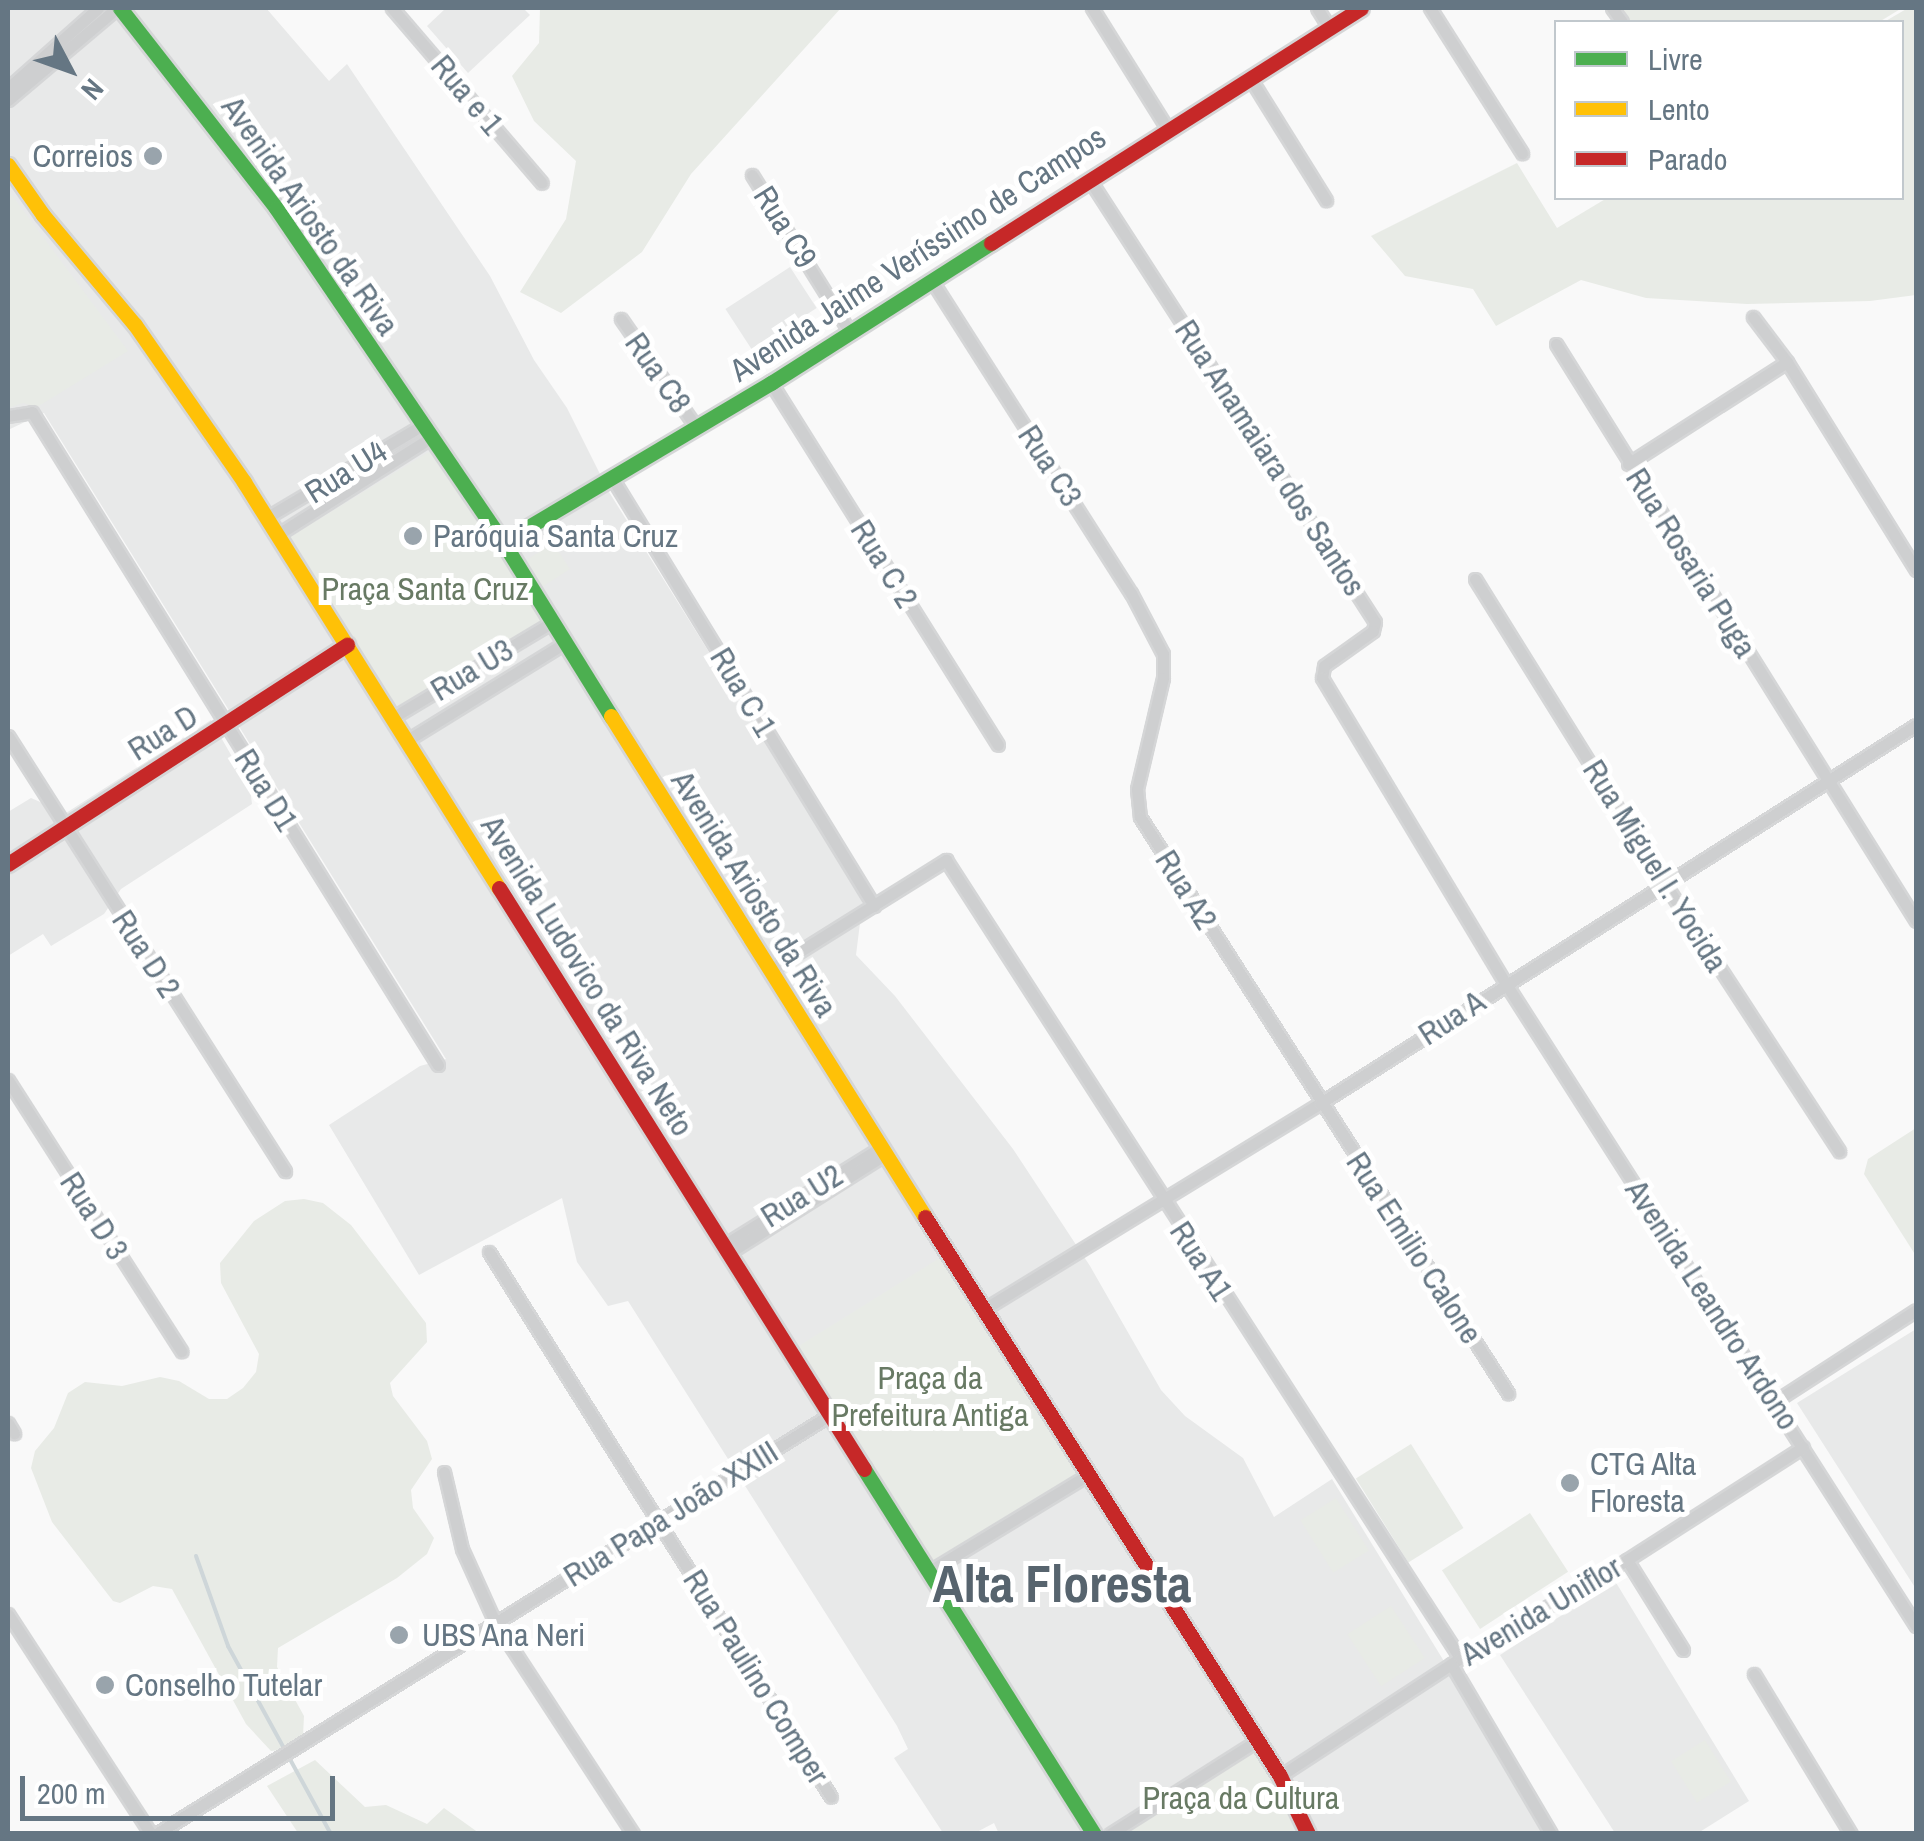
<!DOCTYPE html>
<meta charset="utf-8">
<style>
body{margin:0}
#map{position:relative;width:1924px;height:1841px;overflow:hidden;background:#f9f9f9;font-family:"Archivo Narrow",sans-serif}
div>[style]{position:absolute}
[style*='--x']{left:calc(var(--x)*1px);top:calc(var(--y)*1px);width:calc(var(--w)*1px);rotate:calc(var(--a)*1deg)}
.built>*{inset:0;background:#e8e9e9;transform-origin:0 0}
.green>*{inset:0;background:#e8ebe6;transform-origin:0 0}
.stream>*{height:4px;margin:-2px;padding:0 2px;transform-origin:2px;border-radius:2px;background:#ced6d9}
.roads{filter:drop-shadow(2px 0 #d5d6d7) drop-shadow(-2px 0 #d5d6d7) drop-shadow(0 2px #d5d6d7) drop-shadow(0 -2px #d5d6d7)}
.street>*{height:11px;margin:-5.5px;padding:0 5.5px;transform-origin:5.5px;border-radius:5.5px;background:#cecfd0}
.fast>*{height:15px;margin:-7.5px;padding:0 7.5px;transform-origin:7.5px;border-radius:7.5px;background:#4caf50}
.slow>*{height:15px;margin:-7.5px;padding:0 7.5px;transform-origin:7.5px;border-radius:7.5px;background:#ffc107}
.jam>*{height:15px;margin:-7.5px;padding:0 7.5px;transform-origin:7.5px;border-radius:7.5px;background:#c62828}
.dots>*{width:28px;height:28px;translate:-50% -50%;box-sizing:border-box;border:5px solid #fff;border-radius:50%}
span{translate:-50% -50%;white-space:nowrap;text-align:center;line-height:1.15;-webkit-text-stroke:10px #fff;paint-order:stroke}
.street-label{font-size:32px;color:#657683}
.poi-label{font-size:32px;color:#657683}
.right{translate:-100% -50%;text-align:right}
.left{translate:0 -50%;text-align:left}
.park-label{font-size:32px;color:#687a64}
.town-label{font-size:52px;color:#57646e;font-weight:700}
.frame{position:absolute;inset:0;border:10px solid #657683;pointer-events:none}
.legend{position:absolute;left:1554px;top:20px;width:350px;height:180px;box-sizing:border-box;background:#fff;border:2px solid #c1c8cd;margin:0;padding:12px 18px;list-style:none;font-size:30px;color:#657683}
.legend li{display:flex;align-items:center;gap:20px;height:50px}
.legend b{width:50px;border:2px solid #c1c8cd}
.north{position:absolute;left:20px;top:20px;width:100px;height:100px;-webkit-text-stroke:8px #fff;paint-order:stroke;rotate:131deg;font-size:28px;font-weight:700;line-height:40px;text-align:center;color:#657683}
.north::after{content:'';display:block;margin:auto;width:35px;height:45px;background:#657683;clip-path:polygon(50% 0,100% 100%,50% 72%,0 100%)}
.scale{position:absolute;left:20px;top:1776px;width:315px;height:45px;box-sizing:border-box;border:5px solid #657683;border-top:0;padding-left:12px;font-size:30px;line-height:35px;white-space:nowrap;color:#657683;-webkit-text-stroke:8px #fff;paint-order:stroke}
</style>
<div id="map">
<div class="built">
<div style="clip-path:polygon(8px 8px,266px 8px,329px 81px,347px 64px,490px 276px,534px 360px,567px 408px,609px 492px,863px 899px,856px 955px,895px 996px,1013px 1149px,1090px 1266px,1161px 1390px,1185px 1416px,1243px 1458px,1274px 1517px,1332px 1479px,1458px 1684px,1542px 1833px,999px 1834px,994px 1823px,975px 1833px,943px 1833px,894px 1758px,908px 1749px,897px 1726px,628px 1301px,608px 1306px,577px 1262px,562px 1198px,419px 1275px,329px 1125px,420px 1066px,446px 1059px,44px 413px,8px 430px)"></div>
<div style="clip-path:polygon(446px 8px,523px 8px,530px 15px,468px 73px,427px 26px)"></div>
<div style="left:790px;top:267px;width:49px;height:77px;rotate:57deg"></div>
<div style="clip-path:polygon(211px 720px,250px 788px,252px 804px,121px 889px,104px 914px,51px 946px,43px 934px,8px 956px,8px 812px,31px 798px,66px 813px)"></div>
<div style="clip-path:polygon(1916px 1329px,1916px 1589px,1797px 1403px)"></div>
<div style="clip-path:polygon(1615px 1581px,1749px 1801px,1698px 1833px,1615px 1833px,1500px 1655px)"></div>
</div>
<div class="green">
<div style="clip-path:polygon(540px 8px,841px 8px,691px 174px,642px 252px,561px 313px,520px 292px,566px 219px,576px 161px,534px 121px,512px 76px,539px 43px)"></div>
<div style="clip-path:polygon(1628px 8px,1902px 8px,1879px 22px,1630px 22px,1623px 11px)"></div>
<div style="clip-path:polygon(1908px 8px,1916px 8px,1916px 295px,1870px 301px,1747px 304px,1646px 298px,1581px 280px,1496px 326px,1473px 289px,1405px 276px,1371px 236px,1517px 163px,1557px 228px,1607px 198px,1902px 198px,1902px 22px,1884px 22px)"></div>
<div style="clip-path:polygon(8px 190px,128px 351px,37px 407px,23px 403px,8px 408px)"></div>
<div style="clip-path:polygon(432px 450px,503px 547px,543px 620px,398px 708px,287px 539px)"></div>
<div style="left:553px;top:543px;width:31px;height:35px;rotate:57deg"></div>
<div style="clip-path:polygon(1916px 1128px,1916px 1256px,1864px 1174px,1868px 1159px)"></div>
<div style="clip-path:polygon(304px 1199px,323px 1203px,351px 1225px,426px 1323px,427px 1342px,390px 1383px,393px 1396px,427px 1441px,432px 1459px,411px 1490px,413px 1508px,434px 1538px,427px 1554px,397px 1578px,278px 1648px,277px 1667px,304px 1716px,303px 1736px,289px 1749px,271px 1751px,246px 1724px,172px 1589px,153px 1586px,120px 1603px,113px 1601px,52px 1522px,31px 1468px,35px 1451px,54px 1428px,68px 1393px,85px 1382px,122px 1386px,160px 1377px,179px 1381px,209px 1399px,227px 1399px,243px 1388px,256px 1372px,259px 1354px,221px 1283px,220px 1263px,254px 1221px,285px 1201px)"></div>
<div style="left:946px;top:1254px;width:258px;height:181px;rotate:58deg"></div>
<div style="left:1411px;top:1444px;width:99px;height:65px;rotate:58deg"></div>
<div style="left:1336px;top:1498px;width:62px;height:42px;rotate:58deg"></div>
<div style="left:1530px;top:1513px;width:70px;height:105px;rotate:57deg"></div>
<div style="left:1391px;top:1606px;width:62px;height:52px;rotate:57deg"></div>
<div style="left:1705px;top:1740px;width:49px;height:40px;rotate:58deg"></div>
<div style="clip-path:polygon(1252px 1748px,1301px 1834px,1121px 1834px)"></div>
<div style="clip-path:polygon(315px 1760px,365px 1807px,386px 1805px,427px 1824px,444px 1808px,479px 1833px,298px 1833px,267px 1786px)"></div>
</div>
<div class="stream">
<div style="--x:196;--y:1556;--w:96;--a:70.4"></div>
<div style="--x:228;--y:1646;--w:214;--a:61.3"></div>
</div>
<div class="roads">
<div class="street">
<div style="--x:392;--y:8;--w:230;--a:49.4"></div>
<div style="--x:1092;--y:8;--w:142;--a:58"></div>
<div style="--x:1317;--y:8;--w:22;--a:58"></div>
<div style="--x:1430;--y:8;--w:172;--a:57.6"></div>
<div style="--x:1612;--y:8;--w:17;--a:54"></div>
<div style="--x:1250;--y:78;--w:144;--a:58.1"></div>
<div style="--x:8;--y:88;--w:120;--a:-41.6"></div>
<div style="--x:8;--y:100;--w:143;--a:-40.2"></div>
<div style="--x:752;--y:175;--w:184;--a:58.1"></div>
<div style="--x:1089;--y:179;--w:527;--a:57.15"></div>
<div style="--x:1375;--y:622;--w:9;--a:103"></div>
<div style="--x:1373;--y:631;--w:60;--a:144.5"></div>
<div style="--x:1324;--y:666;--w:12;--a:99"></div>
<div style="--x:1322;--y:678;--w:357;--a:59"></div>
<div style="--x:1506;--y:984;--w:762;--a:57.44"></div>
<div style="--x:932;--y:281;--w:370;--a:57.5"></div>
<div style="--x:1131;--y:593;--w:69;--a:62.3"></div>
<div style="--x:1163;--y:654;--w:24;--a:90"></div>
<div style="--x:1163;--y:678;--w:114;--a:103.2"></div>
<div style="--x:1137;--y:789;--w:28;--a:84"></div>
<div style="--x:1140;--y:817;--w:684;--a:57.43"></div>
<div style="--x:1753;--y:317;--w:56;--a:52.9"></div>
<div style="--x:1787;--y:362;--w:245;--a:58.2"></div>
<div style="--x:621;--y:319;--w:131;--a:55.2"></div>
<div style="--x:1556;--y:344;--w:680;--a:58.04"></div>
<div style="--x:771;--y:383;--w:427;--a:57.9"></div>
<div style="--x:8;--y:416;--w:24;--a:-9"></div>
<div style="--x:32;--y:412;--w:769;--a:58.13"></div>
<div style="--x:1628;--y:464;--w:189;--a:-32.7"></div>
<div style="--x:612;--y:478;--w:502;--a:58.53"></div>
<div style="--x:266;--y:518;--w:184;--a:-30.7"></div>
<div style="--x:277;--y:535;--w:183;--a:-32.3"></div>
<div style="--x:1475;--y:579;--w:359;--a:58.1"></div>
<div style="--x:1665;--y:884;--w:319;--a:56.9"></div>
<div style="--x:392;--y:718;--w:185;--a:-30.9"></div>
<div style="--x:8;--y:736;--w:516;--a:57.51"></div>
<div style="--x:406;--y:741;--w:185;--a:-31.7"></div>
<div style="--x:770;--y:970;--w:208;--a:-32"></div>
<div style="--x:946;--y:860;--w:949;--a:57.21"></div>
<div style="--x:8;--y:1080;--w:322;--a:57.4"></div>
<div style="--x:724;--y:1245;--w:184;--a:-31.9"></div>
<div style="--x:489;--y:1252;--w:643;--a:57.89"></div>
<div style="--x:729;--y:1253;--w:183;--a:-32.3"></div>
<div style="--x:986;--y:1308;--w:391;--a:-31.5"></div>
<div style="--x:1319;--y:1104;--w:707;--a:-32.41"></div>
<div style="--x:1774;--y:1402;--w:169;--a:-32.9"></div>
<div style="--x:8;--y:1423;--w:12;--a:59"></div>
<div style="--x:444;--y:1472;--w:79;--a:76.8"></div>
<div style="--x:462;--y:1549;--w:80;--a:65.7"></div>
<div style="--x:495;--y:1622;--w:253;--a:56.9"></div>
<div style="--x:1627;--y:1560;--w:106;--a:58.1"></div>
<div style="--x:928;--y:1572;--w:188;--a:-31.3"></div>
<div style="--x:8;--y:1614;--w:262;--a:57"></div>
<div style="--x:1451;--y:1664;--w:197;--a:59.5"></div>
<div style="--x:1754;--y:1674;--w:187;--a:58.8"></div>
<div style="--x:1280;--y:1776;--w:215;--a:-33.2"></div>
<div style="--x:1460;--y:1658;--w:194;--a:-30.4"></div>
<div style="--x:1627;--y:1560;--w:209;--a:-32.7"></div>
<div style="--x:156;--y:1834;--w:791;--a:-31.88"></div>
<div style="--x:1110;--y:1834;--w:172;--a:-32.4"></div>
</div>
<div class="fast">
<div style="--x:120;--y:8;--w:254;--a:52"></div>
<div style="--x:276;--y:208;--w:404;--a:55.8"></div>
<div style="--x:503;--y:542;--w:205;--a:58.2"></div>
<div style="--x:503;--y:542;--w:312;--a:-30.7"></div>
<div style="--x:771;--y:383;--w:261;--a:-32.5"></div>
<div style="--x:864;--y:1469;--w:431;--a:57.8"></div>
</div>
<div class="slow">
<div style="--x:8;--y:165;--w:61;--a:55"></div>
<div style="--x:43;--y:215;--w:143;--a:50.1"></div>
<div style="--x:135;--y:325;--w:191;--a:55.2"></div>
<div style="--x:244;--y:482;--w:479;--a:57.9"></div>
<div style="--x:611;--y:716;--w:591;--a:57.92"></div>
</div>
<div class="jam">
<div style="--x:991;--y:243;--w:438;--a:-32.4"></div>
<div style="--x:8;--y:864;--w:404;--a:-32.9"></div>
<div style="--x:499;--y:888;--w:686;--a:57.86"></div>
<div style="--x:925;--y:1217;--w:662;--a:57.58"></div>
<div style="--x:1280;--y:1776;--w:64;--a:64.2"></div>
</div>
</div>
<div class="dots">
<div style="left:153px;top:156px;background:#99a4ac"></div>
<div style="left:413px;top:536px;background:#99a4ac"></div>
<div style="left:1570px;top:1483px;background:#99a4ac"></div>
<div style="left:399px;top:1635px;background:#99a4ac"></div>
<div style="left:105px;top:1685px;background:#99a4ac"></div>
</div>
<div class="street-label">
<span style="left:467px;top:95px;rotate:50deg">Rua e 1</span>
<span style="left:310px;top:216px;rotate:55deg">Avenida Ariosto da Riva</span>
<span style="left:785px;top:227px;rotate:58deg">Rua C9</span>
<span style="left:918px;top:254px;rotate:-33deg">Avenida Jaime Veríssimo de Campos</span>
<span style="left:658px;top:373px;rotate:55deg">Rua C8</span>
<span style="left:1270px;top:458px;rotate:57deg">Rua Anamaiara dos Santos</span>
<span style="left:1050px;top:466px;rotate:57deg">Rua C3</span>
<span style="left:346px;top:472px;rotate:-32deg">Rua U4</span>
<span style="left:1691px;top:563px;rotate:58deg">Rua Rosaria Puga</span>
<span style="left:884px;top:564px;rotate:58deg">Rua C 2</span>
<span style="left:472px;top:670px;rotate:-31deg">Rua U3</span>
<span style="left:743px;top:692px;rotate:59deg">Rua C 1</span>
<span style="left:163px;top:733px;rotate:-32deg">Rua D</span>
<span style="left:266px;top:790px;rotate:58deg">Rua D1</span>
<span style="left:1655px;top:866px;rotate:58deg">Rua Miguel I. Yocida</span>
<span style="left:1186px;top:890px;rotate:58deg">Rua A2</span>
<span style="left:754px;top:894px;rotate:58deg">Avenida Ariosto da Riva</span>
<span style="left:146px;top:954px;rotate:57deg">Rua D 2</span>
<span style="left:587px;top:976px;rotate:58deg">Avenida Ludovico da Riva Neto</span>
<span style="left:1452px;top:1018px;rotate:-33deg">Rua A</span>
<span style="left:802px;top:1196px;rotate:-32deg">Rua U2</span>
<span style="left:94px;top:1216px;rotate:57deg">Rua D 3</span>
<span style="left:1414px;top:1248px;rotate:57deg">Rua Emilio Calone</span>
<span style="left:1201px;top:1261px;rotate:57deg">Rua A1</span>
<span style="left:1712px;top:1305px;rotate:57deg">Avenida Leandro Ardono</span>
<span style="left:671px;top:1514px;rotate:-32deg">Rua Papa João XXIII</span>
<span style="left:1541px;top:1611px;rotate:-31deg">Avenida Uniflor</span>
<span style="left:756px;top:1677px;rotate:58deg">Rua Paulino Comper</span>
</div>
<div class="poi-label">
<span class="right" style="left:133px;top:156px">Correios</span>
<span class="left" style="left:433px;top:536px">Paróquia Santa Cruz</span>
<span class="left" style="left:1590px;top:1483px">CTG Alta<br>Floresta</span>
<span class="left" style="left:422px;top:1635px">UBS Ana Neri</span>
<span class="left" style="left:125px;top:1685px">Conselho Tutelar</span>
</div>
<div class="park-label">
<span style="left:425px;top:589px">Praça Santa Cruz</span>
<span style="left:930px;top:1397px">Praça da<br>Prefeitura Antiga</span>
<span style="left:1241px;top:1798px">Praça da Cultura</span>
</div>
<div class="town-label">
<span style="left:1062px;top:1584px">Alta Floresta</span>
</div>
<div class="frame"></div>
<ul class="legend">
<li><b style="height:12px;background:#4caf50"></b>Livre</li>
<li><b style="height:12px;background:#ffc107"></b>Lento</li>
<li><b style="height:12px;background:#c62828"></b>Parado</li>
</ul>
<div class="north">N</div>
<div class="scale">200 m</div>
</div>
